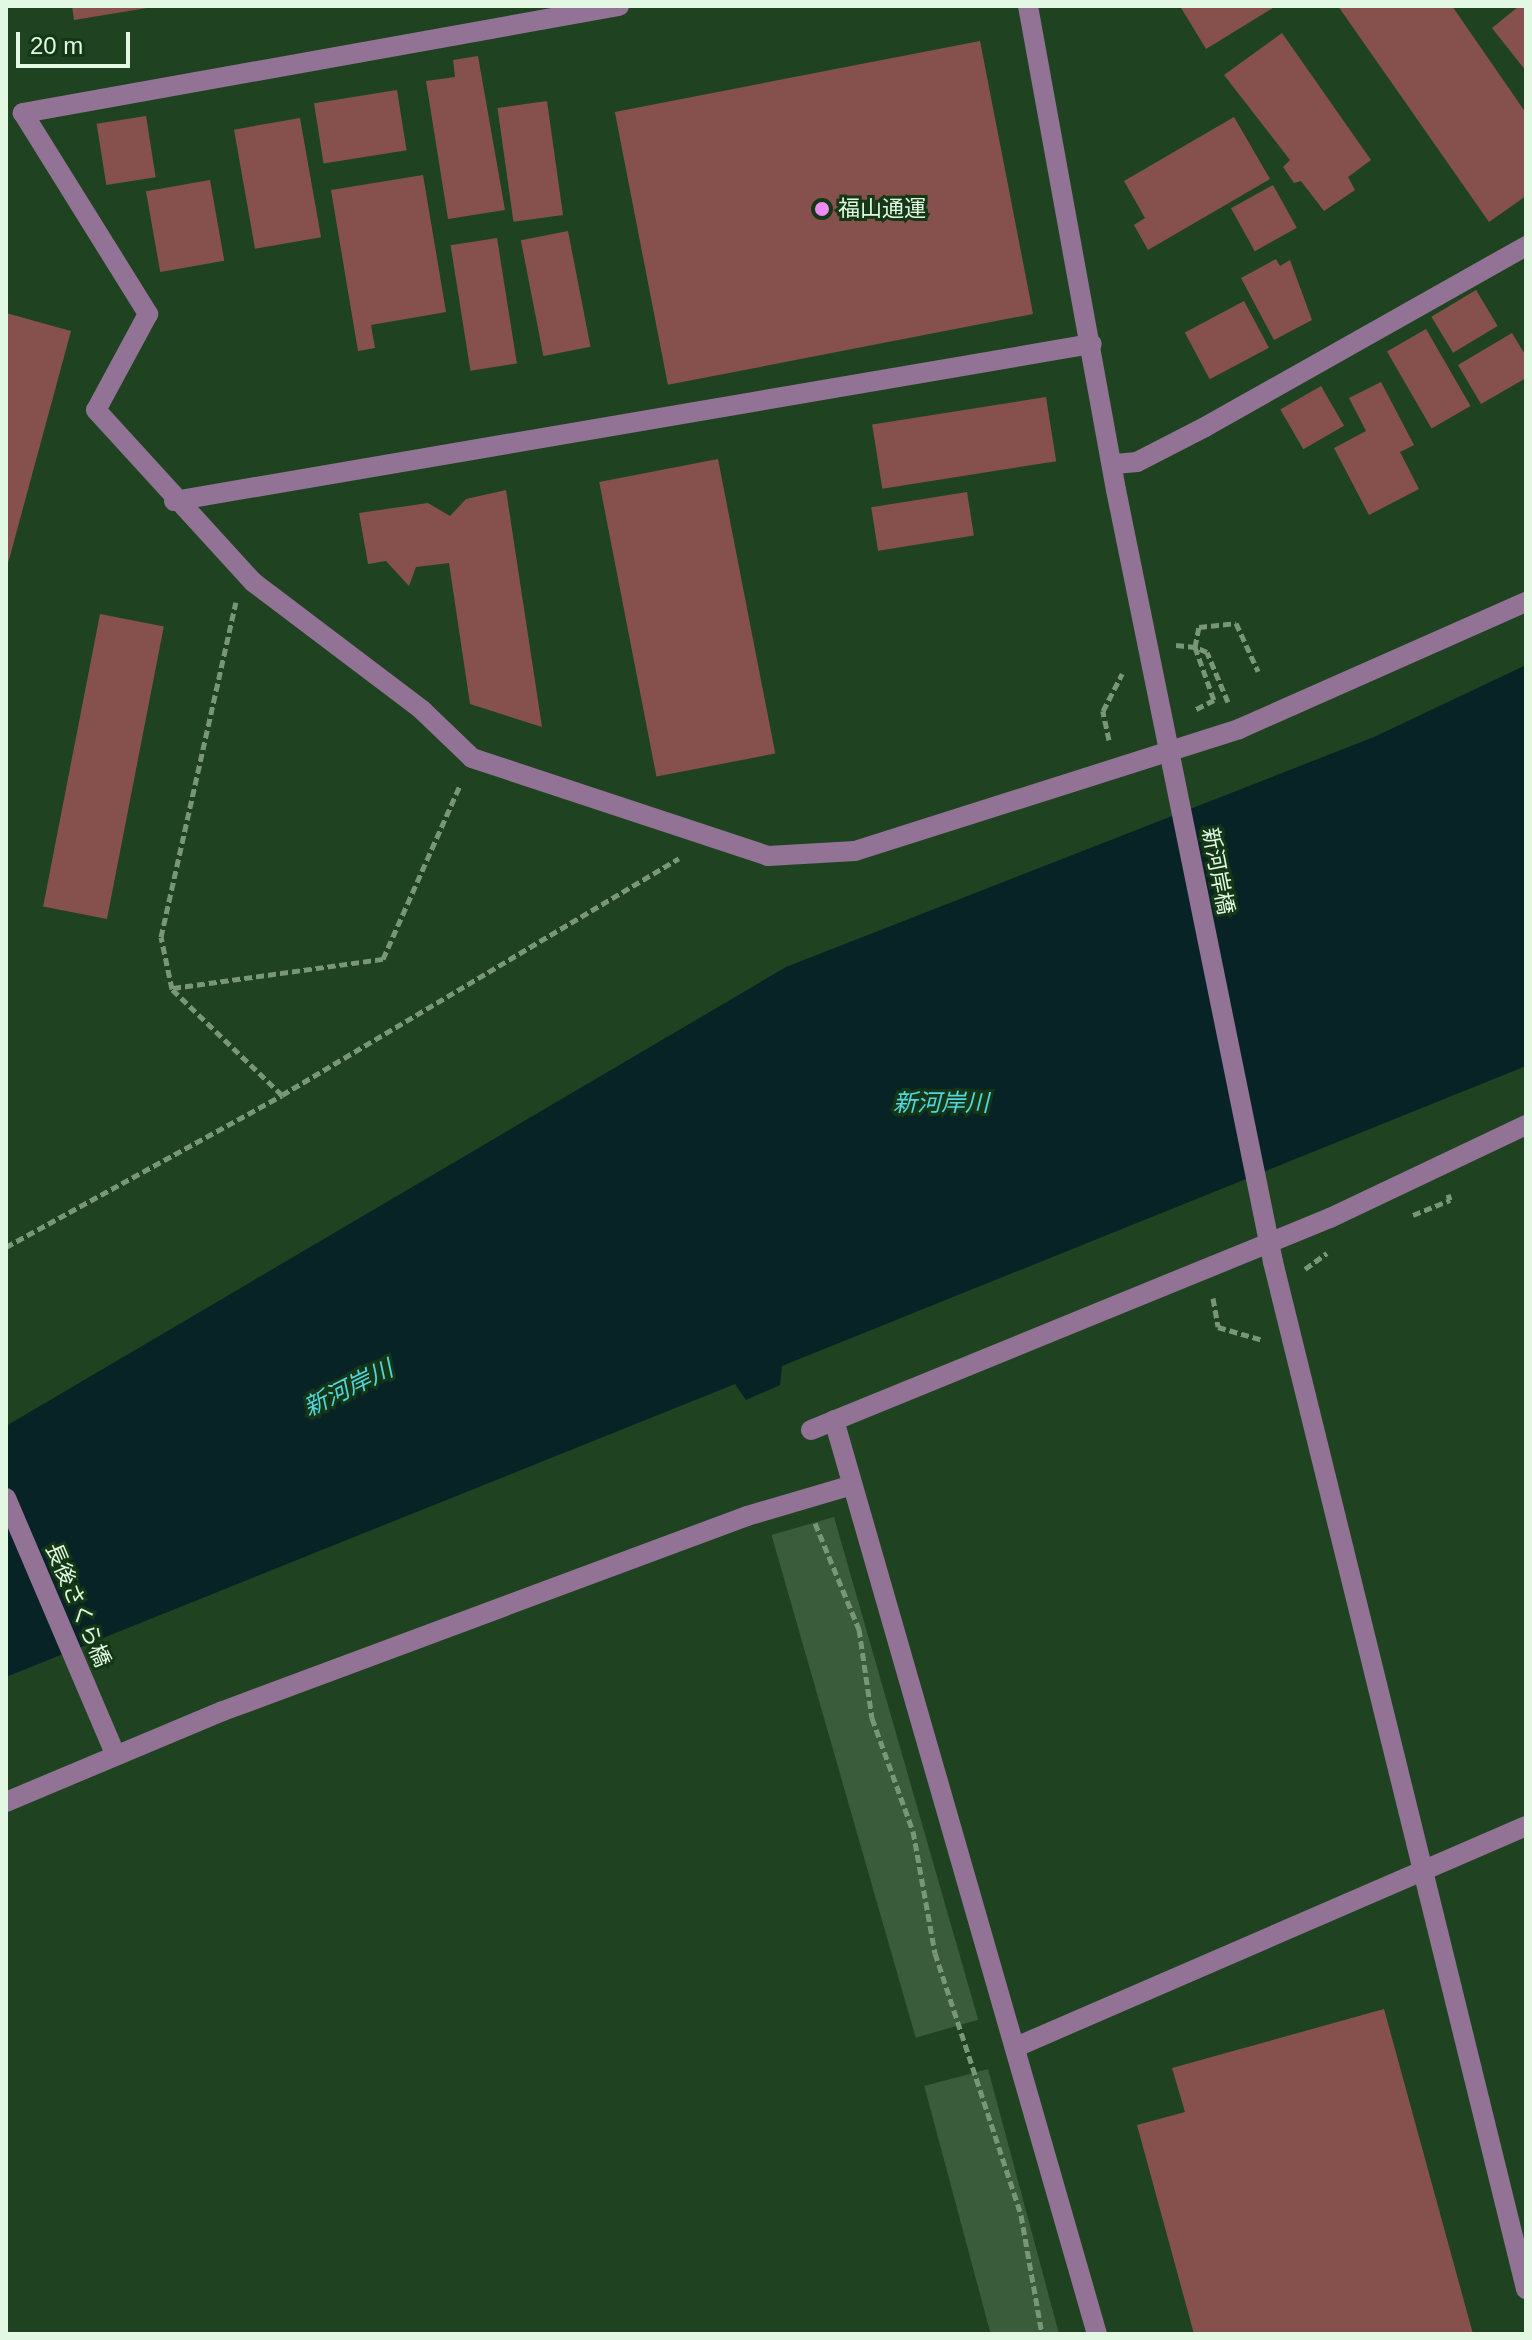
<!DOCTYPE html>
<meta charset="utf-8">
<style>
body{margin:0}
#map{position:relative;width:1532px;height:2340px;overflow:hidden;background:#1f4320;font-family:Arial,"Noto Sans JP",sans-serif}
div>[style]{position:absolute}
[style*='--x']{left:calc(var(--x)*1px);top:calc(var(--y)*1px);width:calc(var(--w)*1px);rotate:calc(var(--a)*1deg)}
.green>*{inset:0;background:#3a5c3a;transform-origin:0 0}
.water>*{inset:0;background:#072326}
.building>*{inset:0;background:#86514d;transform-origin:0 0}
.path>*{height:5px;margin-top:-2.5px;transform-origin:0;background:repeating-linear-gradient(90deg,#799679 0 8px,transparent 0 12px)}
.minor>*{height:20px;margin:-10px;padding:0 10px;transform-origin:10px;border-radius:10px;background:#927295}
.minor-bridge>*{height:20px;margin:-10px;padding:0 10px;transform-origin:10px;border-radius:10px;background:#927295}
.dots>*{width:22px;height:22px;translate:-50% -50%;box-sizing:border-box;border:4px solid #143816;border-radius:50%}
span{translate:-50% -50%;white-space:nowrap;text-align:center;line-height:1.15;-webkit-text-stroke:6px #143816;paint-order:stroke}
.poi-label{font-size:22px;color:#e3f8e2}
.left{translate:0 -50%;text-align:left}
.street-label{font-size:22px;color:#e3f8e2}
.water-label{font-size:24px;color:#51d5e1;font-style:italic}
.frame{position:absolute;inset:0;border:8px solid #e3f8e2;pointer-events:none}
.scale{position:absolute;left:16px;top:32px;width:114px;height:36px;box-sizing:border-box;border:4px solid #e3f8e2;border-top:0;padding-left:10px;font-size:24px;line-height:28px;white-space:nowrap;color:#e3f8e2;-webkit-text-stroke:6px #143816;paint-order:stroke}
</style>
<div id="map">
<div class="green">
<div style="left:834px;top:1517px;width:523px;height:65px;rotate:74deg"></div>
<div style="left:988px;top:2069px;width:275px;height:66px;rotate:75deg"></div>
</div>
<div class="water">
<div style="clip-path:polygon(1526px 665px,1526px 1066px,782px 1366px,780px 1385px,746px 1400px,735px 1384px,6px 1677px,6px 1426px,786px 967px,1374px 737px)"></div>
</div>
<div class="building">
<div style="clip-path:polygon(72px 6px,147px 6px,147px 8px,74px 20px)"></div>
<div style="clip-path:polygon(1180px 6px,1276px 6px,1206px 49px)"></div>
<div style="clip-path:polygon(1338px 6px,1452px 6px,1526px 113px,1526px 196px,1489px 222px)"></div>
<div style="clip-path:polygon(1519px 6px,1526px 6px,1526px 71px,1492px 28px)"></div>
<div style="clip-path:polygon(1282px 33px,1371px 160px,1348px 177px,1355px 190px,1324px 211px,1301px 181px,1294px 183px,1283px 167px,1290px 160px,1224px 75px)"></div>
<div style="left:980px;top:41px;width:278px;height:372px;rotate:79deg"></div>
<div style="clip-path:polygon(478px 56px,505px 210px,448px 219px,426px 81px,455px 77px,453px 60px)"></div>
<div style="left:397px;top:90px;width:61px;height:84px;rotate:81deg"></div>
<div style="left:547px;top:101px;width:115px;height:50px;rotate:82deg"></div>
<div style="left:146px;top:116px;width:62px;height:50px;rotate:81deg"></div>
<div style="clip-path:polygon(1234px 117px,1270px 179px,1148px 250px,1134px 225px,1145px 218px,1124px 181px)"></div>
<div style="left:300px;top:118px;width:121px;height:67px;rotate:80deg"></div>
<div style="clip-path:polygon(423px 175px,446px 312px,371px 325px,375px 348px,358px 351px,331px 190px)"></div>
<div style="left:210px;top:180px;width:82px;height:65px;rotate:80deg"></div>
<div style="left:1273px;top:185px;width:49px;height:48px;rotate:61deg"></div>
<div style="left:568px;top:231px;width:118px;height:48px;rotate:79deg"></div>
<div style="left:497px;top:238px;width:127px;height:47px;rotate:81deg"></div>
<div style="clip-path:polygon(1276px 259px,1280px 266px,1290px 260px,1312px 320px,1274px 340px,1241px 278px)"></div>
<div style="left:1476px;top:290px;width:42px;height:52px;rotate:59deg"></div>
<div style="left:1244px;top:301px;width:53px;height:67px;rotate:62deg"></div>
<div style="clip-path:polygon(6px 313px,71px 331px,7px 567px,6px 567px)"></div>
<div style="left:1426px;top:329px;width:89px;height:45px;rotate:60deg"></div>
<div style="clip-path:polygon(1512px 333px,1526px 356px,1526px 378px,1481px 404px,1458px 365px)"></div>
<div style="clip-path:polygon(1381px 382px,1414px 445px,1400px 452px,1419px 489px,1369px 515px,1334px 448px,1366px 431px,1349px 398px)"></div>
<div style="left:1321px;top:386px;width:46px;height:47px;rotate:60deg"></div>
<div style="left:1046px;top:397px;width:65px;height:176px;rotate:81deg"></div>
<div style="left:718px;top:459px;width:300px;height:121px;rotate:79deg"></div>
<div style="clip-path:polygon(506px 490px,542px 727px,470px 704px,449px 563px,416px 567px,409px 586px,386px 561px,368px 564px,359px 513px,428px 503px,450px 516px,466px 499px)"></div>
<div style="left:967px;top:492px;width:44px;height:97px;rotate:81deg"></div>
<div style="left:100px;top:614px;width:65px;height:298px;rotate:11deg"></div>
<div style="clip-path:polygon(1384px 2009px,1473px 2334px,1194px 2334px,1137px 2125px,1185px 2112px,1172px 2068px)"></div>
</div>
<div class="path">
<div style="--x:1176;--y:645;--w:19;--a:6"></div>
<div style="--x:1195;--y:647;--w:56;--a:70.3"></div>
<div style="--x:1214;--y:700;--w:22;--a:153"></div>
<div style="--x:1228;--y:702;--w:54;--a:-112.8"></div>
<div style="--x:1207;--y:652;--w:13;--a:-157"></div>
<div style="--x:1195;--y:647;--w:20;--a:-79"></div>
<div style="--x:1199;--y:627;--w:37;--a:-6"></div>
<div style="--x:1236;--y:623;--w:53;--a:65.4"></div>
<div style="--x:1109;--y:740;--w:30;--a:-102"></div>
<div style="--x:1103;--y:711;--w:42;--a:-62.8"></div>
<div style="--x:173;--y:988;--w:212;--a:-7.9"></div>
<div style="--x:383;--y:959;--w:190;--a:-66.1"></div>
<div style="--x:282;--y:1095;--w:462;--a:-30.8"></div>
<div style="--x:1413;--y:1215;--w:40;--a:-22"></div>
<div style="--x:1450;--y:1200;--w:6;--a:-108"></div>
<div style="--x:6;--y:1247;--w:315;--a:-28.8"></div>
<div style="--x:282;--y:1095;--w:153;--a:-136.1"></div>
<div style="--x:172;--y:989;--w:53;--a:-101.9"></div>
<div style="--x:161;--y:937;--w:343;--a:-77.4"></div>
<div style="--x:1305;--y:1269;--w:27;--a:-36"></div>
<div style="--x:1213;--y:1298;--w:29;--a:80"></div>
<div style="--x:1218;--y:1327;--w:47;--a:16.1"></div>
<div style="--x:815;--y:1523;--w:115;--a:67.5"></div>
<div style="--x:859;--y:1629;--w:90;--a:81.7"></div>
<div style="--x:872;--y:1718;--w:120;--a:70.1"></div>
<div style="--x:913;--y:1831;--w:124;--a:79.8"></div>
<div style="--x:935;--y:1953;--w:276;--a:71.8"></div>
<div style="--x:1021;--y:2215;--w:121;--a:80"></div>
</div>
<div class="minor">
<div style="--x:619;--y:6;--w:606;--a:169.82"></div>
<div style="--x:23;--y:113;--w:237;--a:58.1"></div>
<div style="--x:148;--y:314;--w:109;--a:118.4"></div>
<div style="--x:96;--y:410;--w:233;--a:47.6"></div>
<div style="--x:253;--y:582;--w:212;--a:37.1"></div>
<div style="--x:422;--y:710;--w:69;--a:43.8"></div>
<div style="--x:472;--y:758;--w:312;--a:18.3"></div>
<div style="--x:768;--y:856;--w:87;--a:-3.3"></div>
<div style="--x:855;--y:851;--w:403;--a:-17.6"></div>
<div style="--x:1239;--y:729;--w:314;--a:-23.9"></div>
<div style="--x:1028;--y:6;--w:492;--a:79.7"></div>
<div style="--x:1115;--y:464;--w:22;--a:-5"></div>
<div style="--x:1137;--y:462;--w:76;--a:-27.2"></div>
<div style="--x:1205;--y:427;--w:369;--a:-29.4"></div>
<div style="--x:174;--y:501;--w:931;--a:-9.71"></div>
<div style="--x:1273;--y:1262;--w:1058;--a:76.16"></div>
<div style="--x:834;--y:1420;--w:951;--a:73.95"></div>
<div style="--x:811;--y:1430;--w:561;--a:-22.22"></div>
<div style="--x:1330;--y:1218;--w:217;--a:-25.4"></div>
<div style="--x:6;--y:1498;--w:280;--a:66.9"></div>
<div style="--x:6;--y:1802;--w:235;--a:-22.8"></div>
<div style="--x:223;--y:1711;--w:559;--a:-20.41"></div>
<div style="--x:747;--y:1516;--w:109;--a:-16.4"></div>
<div style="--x:1016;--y:2047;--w:556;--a:-23.43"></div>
</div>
<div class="minor-bridge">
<div style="--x:1116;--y:490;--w:788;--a:78.5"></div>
</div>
<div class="dots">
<div style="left:822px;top:209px;background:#ef8bf7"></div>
</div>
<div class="poi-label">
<span class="left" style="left:838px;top:209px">福山通運</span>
</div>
<div class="street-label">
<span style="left:1218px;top:871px;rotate:79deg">新河岸橋</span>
<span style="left:78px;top:1605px;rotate:67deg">長後さくら橋</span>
</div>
<div class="water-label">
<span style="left:941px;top:1103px">新河岸川</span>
<span style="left:348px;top:1388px;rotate:-26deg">新河岸川</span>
</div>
<div class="frame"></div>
<div class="scale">20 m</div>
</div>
